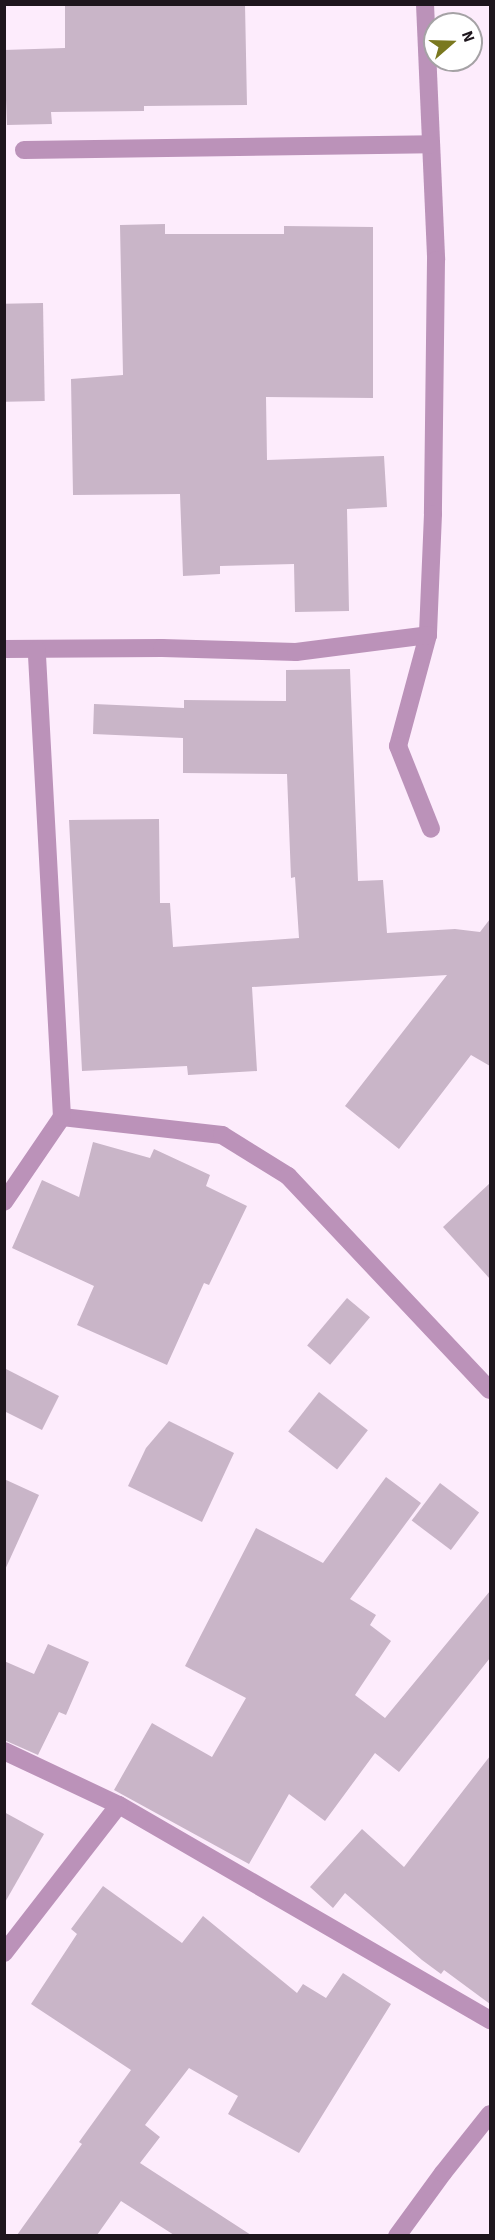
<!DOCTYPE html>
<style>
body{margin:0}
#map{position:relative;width:495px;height:2240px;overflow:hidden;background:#fdecfc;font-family:"Source Sans 3",sans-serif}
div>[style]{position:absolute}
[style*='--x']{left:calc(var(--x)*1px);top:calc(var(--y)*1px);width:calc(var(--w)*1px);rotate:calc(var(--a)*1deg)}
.building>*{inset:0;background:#c9b5c8;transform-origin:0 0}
.minor>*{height:18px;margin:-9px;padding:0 9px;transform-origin:9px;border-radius:9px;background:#bb92b9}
span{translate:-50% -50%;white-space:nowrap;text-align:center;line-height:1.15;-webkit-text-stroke:6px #fff;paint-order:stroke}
.frame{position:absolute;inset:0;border:6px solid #1e161d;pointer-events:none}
.north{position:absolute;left:423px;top:12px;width:60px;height:60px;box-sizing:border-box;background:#fff;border:2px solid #a5a2a5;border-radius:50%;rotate:70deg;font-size:16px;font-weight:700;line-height:24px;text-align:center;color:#1e161d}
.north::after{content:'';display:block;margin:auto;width:21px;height:27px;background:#7a781f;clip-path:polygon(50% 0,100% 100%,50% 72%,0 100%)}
</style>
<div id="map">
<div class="building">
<div style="clip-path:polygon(65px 4px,245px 4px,247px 105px,144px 106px,144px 111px,51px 112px,52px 124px,7px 125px,4px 50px,65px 48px)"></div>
<div style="clip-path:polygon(165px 224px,165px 234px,284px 234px,284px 226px,373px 227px,373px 398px,266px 397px,267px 460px,384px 456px,387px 507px,347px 509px,349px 611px,295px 612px,294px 564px,220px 566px,220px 574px,183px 576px,180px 494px,73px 495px,71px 379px,123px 375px,120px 225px)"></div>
<div style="left:43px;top:303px;width:98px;height:39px;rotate:89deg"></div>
<div style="clip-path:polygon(350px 669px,358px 881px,383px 880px,387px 933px,455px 929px,480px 932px,490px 919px,490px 1066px,471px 1055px,399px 1149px,345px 1106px,447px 975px,252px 987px,257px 1071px,188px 1075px,187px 1066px,82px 1071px,69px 820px,159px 819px,160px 903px,170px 903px,173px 947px,299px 938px,295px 877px,291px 878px,287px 774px,183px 773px,183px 738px,93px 734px,94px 704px,184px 708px,184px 700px,286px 701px,286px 670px)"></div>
<div style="clip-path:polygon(93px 1142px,150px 1158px,154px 1149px,210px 1175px,206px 1186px,247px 1206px,209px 1285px,204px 1283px,167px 1365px,77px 1325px,94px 1286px,12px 1248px,42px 1180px,79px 1197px)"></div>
<div style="clip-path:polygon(490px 1183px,490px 1279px,443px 1227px)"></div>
<div style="left:347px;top:1298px;width:30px;height:62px;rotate:40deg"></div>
<div style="clip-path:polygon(4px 1368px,59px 1396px,42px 1430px,4px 1411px)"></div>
<div style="left:319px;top:1392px;width:62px;height:50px;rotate:38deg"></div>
<div style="clip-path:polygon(169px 1421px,234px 1453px,202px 1522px,128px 1486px,146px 1448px)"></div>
<div style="clip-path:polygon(386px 1477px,421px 1503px,350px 1599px,376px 1615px,370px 1625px,391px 1641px,355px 1695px,385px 1718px,490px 1591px,490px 1658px,399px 1772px,375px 1753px,325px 1821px,289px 1794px,249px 1864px,114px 1790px,152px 1723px,212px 1757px,246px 1698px,185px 1666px,256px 1528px,323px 1563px)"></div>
<div style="clip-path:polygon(4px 1479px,39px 1495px,4px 1572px)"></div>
<div style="left:440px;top:1483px;width:49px;height:47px;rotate:37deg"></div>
<div style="clip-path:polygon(48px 1644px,89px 1662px,66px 1715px,59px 1712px,38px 1755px,4px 1740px,4px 1661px,34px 1674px)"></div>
<div style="clip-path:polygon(490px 1756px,490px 2004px,444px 1970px,441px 1974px,422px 1960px,345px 1893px,333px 1908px,310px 1887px,362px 1829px,404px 1867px)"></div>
<div style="clip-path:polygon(4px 1812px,44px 1834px,4px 1904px)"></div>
<div style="clip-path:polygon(103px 1886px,182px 1943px,203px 1916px,297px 1993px,303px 1984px,326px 1998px,343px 1973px,391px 2004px,299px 2153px,228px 2114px,238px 2096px,189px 2068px,145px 2125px,160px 2137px,140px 2163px,251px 2235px,174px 2235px,121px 2201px,97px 2235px,17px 2235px,82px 2144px,79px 2142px,131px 2070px,31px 2004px,77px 1934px,71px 1929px)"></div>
</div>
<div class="minor">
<div style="--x:425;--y:4;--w:256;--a:87.5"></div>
<div style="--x:436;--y:260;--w:254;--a:90.7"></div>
<div style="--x:433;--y:514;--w:121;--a:92.4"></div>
<div style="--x:428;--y:635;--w:115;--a:105.1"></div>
<div style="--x:398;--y:746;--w:89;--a:68.3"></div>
<div style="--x:24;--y:150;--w:407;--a:-0.8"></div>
<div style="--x:4;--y:649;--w:158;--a:-0.4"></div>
<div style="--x:162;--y:648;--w:134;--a:1.7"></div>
<div style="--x:296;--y:652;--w:133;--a:-7.3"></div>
<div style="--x:62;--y:1117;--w:161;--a:6.4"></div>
<div style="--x:222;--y:1135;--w:78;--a:31.8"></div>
<div style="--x:288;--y:1176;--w:294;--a:46.7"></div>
<div style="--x:4;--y:1202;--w:103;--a:-55.7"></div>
<div style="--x:62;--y:1117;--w:468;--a:-93.1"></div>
<div style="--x:4;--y:1751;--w:127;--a:25.2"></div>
<div style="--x:119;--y:1805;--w:429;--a:30.1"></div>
<div style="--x:4;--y:1953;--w:187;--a:-52.2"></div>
<div style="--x:397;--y:2236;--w:78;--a:-53.9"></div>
<div style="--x:443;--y:2173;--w:75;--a:-51.5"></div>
</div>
<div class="frame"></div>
<div class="north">N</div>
</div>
